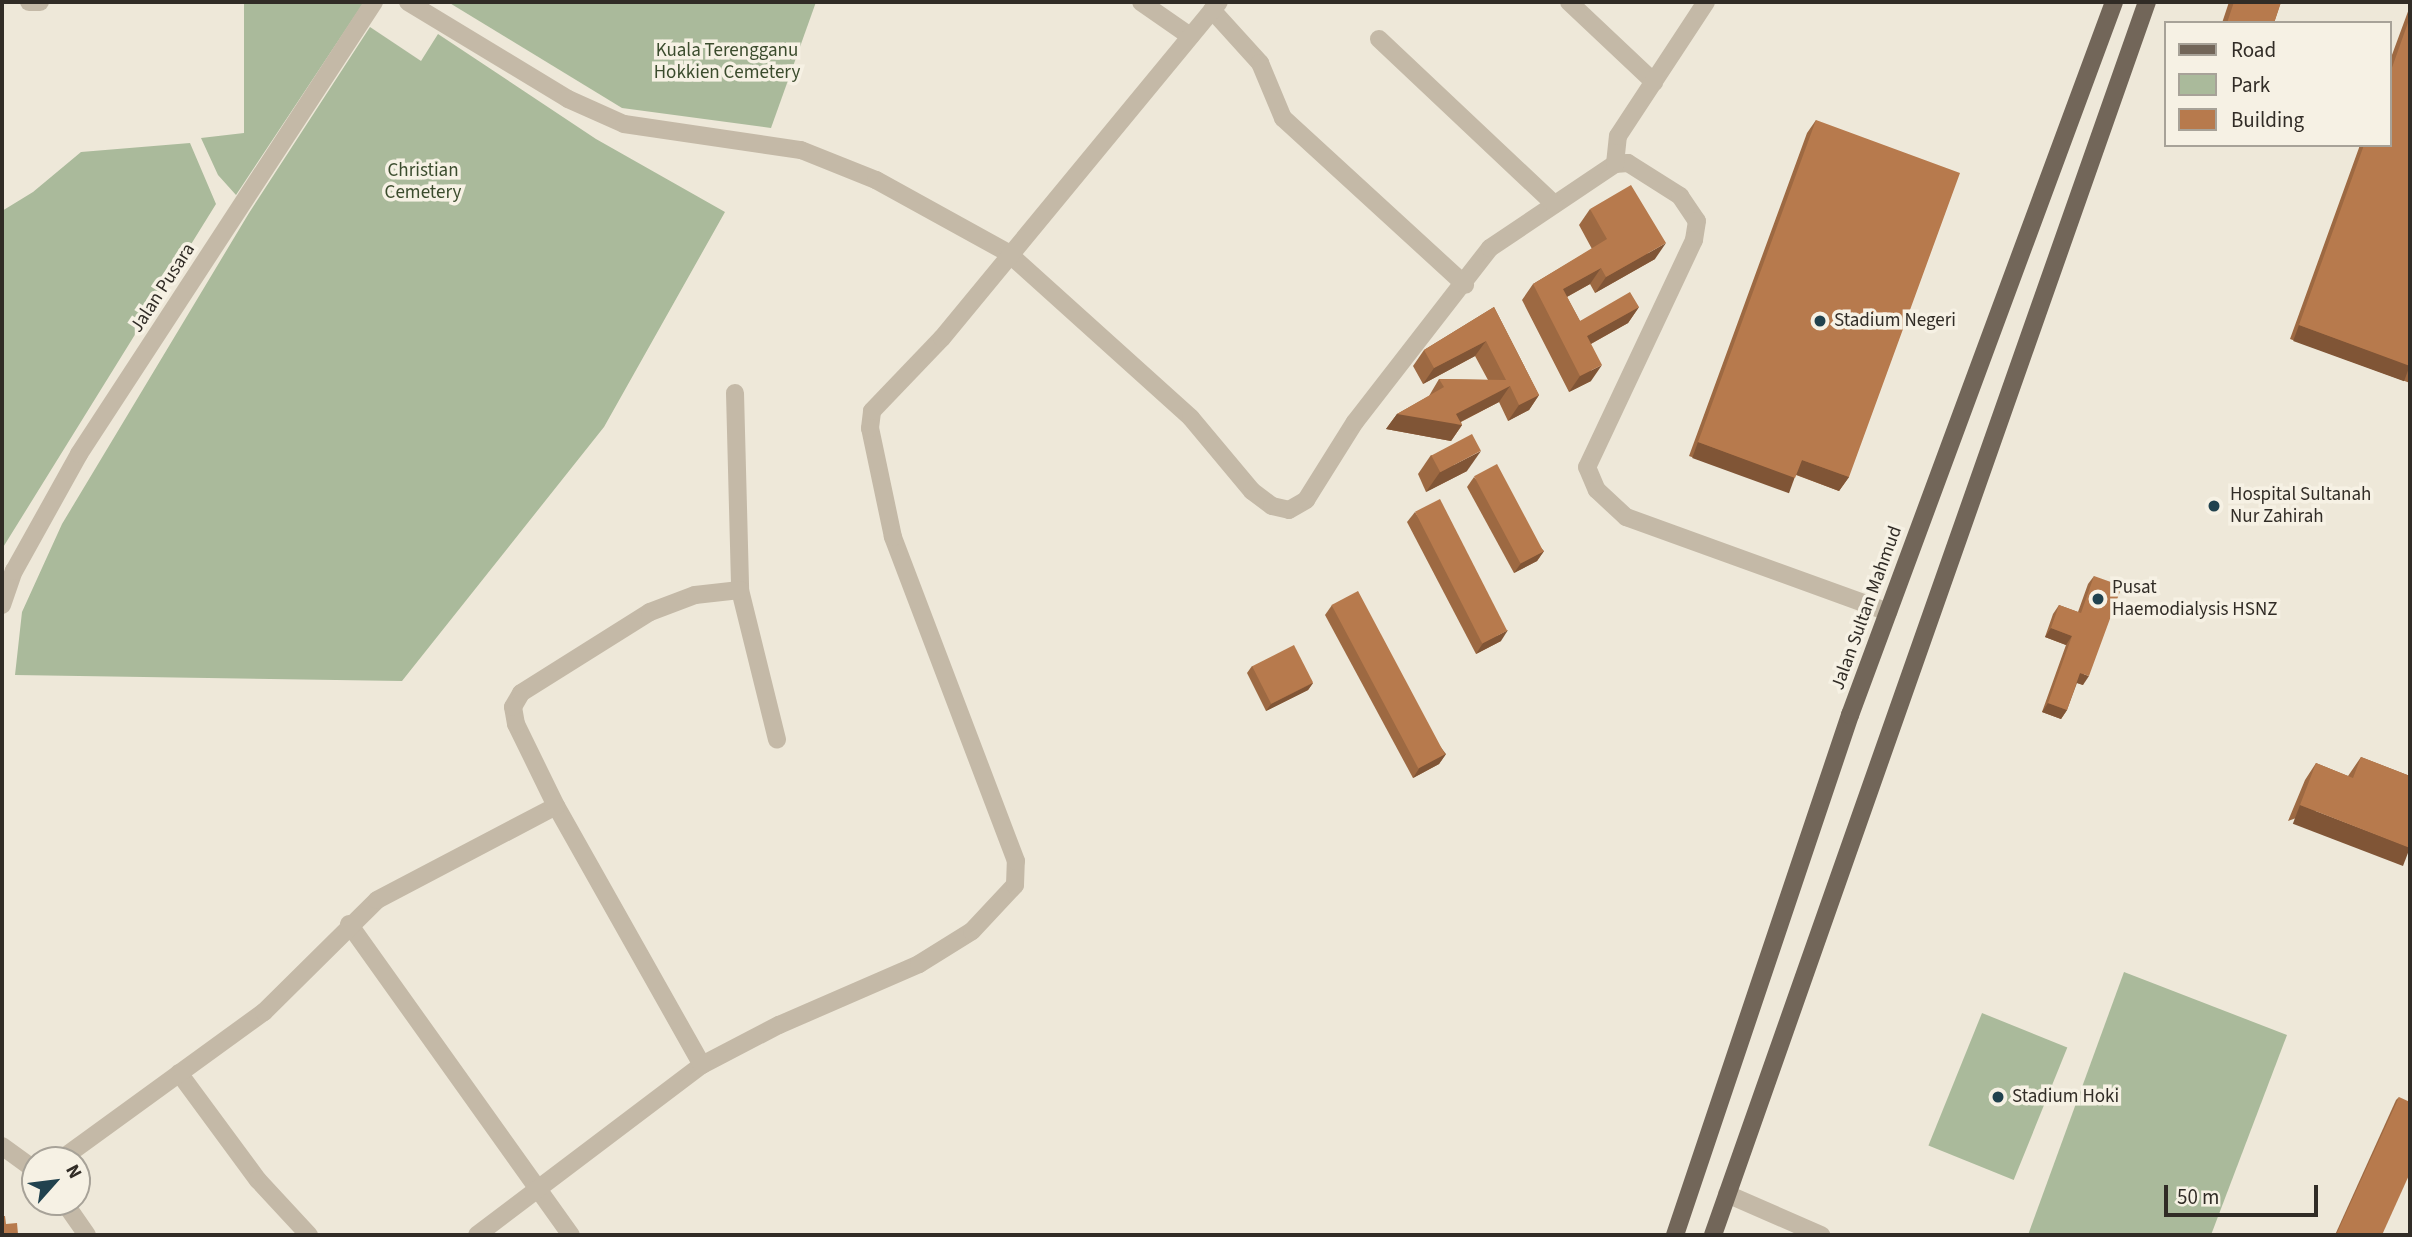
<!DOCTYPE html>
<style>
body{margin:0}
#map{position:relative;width:2412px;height:1237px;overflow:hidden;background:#eee8d9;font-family:"Source Sans 3",sans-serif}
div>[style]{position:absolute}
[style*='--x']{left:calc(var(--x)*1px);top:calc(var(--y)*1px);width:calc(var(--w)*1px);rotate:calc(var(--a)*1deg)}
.green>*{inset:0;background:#aaba9b;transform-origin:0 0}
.street>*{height:18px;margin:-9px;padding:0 9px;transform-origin:9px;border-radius:9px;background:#c4b9a7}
.primary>*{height:18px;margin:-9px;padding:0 9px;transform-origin:9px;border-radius:9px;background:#726659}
.wall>*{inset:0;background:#9d6942}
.shaded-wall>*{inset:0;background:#805536;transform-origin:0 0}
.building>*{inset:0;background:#b77a4d;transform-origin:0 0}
.dots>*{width:19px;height:19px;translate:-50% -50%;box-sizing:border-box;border:4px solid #f6f1e4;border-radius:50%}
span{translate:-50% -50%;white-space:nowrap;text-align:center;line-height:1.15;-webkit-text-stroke:7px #f6f1e4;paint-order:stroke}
.park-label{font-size:19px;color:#3b4c2d}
.street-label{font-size:19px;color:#312c26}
.poi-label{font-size:19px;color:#312c26}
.left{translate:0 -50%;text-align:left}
.frame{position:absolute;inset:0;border:4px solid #312c26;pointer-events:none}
.legend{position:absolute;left:2164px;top:21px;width:228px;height:126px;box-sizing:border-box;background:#f6f1e4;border:2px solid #a7a298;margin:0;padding:9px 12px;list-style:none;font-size:21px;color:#312c26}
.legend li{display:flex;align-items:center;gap:14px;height:35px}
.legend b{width:35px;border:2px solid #a7a298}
.north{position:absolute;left:21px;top:1146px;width:70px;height:70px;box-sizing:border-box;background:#f6f1e4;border:2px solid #a7a298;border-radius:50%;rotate:62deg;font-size:19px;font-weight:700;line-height:28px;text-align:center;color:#312c26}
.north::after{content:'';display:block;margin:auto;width:24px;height:32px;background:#21424e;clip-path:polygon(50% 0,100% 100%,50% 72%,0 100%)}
.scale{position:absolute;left:2164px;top:1185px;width:154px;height:32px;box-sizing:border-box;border:4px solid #312c26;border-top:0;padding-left:9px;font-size:21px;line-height:24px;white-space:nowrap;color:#312c26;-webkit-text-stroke:5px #f6f1e4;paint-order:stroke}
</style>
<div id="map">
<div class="green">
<div style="clip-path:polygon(244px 2px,364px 2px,236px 195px,218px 175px,201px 138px,244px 133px)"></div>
<div style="clip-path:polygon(448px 2px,816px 2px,771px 128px,622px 108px)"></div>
<div style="clip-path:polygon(370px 27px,421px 61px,438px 34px,596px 139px,725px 212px,604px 427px,402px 681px,15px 675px,22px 612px,62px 524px,249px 213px)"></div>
<div style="clip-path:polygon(190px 143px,216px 204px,2px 549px,2px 211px,33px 192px,81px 152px)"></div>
<div style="clip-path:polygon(2124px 972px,2287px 1035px,2211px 1235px,2028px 1235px)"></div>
<div style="left:1982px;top:1013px;width:92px;height:143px;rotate:22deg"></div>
</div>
<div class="street">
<div style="--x:29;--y:2;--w:11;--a:0"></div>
<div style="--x:408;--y:2;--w:187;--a:31.2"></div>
<div style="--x:568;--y:99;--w:61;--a:24.1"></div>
<div style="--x:624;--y:124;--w:179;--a:8.4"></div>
<div style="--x:801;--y:150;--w:81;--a:21.8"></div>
<div style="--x:876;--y:180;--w:151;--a:28.9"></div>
<div style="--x:1008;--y:253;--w:246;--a:42"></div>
<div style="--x:1191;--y:418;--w:95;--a:50.1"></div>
<div style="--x:1252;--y:491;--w:25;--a:37"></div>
<div style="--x:1272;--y:506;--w:17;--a:13"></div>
<div style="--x:1289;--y:510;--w:20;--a:-30"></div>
<div style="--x:1306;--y:500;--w:92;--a:-57.9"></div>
<div style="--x:1355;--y:422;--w:220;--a:-52.2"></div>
<div style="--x:1490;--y:248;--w:151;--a:-33.9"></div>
<div style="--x:1615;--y:164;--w:13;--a:-4"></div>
<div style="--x:1628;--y:163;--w:62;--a:32.4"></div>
<div style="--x:1680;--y:196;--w:30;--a:56"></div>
<div style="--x:1697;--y:221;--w:19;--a:99"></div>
<div style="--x:1694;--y:240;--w:251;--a:115.2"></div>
<div style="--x:1587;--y:467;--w:25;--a:67"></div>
<div style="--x:1597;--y:490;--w:40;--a:43"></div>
<div style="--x:1626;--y:517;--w:279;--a:19.9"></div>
<div style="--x:1141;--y:2;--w:60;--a:34.8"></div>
<div style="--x:1569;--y:2;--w:117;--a:43.3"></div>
<div style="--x:1212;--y:10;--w:72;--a:47.8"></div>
<div style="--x:1260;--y:63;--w:60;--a:67.3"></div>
<div style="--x:1283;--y:118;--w:247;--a:42.5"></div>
<div style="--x:1379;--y:39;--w:241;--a:43.3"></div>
<div style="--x:1615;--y:164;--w:28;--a:-84"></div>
<div style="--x:1618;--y:136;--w:160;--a:-56.7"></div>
<div style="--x:735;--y:393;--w:197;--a:88.5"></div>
<div style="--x:740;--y:590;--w:154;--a:76.1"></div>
<div style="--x:2;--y:605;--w:36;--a:-71"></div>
<div style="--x:14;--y:571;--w:134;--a:-60.9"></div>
<div style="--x:79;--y:454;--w:540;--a:-56.87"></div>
<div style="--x:349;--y:924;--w:382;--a:54.5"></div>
<div style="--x:702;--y:1065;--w:87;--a:-27.5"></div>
<div style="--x:779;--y:1025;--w:153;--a:-23.5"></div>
<div style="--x:919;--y:964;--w:62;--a:-31.9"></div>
<div style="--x:972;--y:931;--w:63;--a:-46.9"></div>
<div style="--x:1015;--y:885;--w:24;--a:-88"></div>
<div style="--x:1016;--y:861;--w:347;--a:-110.8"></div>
<div style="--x:893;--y:537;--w:111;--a:-101.9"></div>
<div style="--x:870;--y:428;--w:17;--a:-83"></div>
<div style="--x:872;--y:411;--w:101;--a:-46.2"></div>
<div style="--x:942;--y:338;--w:435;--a:-50.5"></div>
<div style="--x:179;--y:1073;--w:133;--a:53.6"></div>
<div style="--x:258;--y:1180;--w:75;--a:47.2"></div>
<div style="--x:2;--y:1146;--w:41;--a:36"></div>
<div style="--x:60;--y:1160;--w:252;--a:-36"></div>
<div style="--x:264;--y:1012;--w:159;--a:-44.7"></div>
<div style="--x:377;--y:900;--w:202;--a:-27.7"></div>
<div style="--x:1727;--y:1194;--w:103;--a:23.6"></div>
<div style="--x:64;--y:1202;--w:40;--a:55.1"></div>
<div style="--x:477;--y:1235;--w:282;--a:-37.1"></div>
<div style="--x:702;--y:1065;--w:297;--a:-119.4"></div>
<div style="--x:556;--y:806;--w:91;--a:-116"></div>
<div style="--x:516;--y:724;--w:17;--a:-100"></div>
<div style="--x:513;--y:707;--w:16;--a:-60"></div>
<div style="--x:521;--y:693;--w:152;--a:-32.1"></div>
<div style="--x:650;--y:612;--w:48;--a:-20.7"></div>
<div style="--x:695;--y:595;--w:45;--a:-6.3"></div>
</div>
<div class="primary">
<div style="--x:1675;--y:1235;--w:549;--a:-71.4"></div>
<div style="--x:1850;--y:715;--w:760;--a:-69.68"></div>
<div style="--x:1713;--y:1235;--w:1307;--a:-70.61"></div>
</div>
<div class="wall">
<div style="clip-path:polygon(2229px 2px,2281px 2px,2274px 23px,2222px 23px)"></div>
<div style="clip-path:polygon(2410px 6px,2410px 383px,2290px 339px,2360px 145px,2389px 145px,2389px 63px)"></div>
<div style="clip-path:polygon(1816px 120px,1849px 477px,1839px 491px,1796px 475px,1786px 491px,1689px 456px,1807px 133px)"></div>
<div style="clip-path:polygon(1590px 209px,1655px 259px,1595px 293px,1590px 284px,1567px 297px,1580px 321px,1639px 307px,1628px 323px,1591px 344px,1591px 381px,1569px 392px,1522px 300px,1533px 284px,1592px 249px,1579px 225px)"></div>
<div style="clip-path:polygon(1494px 307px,1539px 395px,1529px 410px,1508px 421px,1499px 402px,1461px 422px,1462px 425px,1451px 441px,1386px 429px,1397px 414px,1429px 396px,1439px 379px,1488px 380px,1475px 356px,1423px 384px,1413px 366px,1424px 350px)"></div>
<div style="clip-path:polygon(1431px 455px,1467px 471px,1426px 492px,1418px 474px)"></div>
<div style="clip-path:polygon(1474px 477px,1544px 551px,1537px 561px,1514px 573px,1467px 487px)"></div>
<div style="clip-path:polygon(1415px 512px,1501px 641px,1476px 654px,1407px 522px)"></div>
<div style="clip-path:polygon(2094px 576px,2083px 685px,2077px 683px,2067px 710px,2061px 719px,2042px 712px,2066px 645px,2045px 637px,2053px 614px,2059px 605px,2078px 612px,2088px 584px)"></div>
<div style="clip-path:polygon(1332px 605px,1446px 754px,1439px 764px,1413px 778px,1325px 615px)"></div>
<div style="clip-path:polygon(1252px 666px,1313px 683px,1308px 690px,1266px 711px,1247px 673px)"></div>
<div style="clip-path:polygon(2361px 757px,2410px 776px,2288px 821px,2305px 780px,2316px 763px,2348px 776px)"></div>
<div style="clip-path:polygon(2399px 1097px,2382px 1235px,2335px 1235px,2396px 1100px)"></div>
</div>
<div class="shaded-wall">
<div style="clip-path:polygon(1666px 243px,1655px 259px,1595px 293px,1606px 277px)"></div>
<div style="clip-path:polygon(1601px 268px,1590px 284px,1552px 305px,1563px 289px)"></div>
<div style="clip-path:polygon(1639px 307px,1628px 323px,1576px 352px,1587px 336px)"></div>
<div style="left:2299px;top:325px;width:118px;height:17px;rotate:20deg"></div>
<div style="clip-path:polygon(1486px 341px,1475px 356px,1423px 384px,1434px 368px)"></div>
<div style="clip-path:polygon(1602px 365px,1591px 381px,1569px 392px,1580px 376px)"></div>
<div style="clip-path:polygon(1510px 386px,1499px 402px,1456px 424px,1462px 425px,1451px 441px,1386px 429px,1397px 414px)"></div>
<div style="clip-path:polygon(1539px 395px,1529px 410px,1508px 421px,1519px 405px)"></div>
<div style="left:1698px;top:442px;width:103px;height:17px;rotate:20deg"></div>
<div style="clip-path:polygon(1481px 451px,1467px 471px,1426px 492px,1440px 472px)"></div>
<div style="clip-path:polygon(1802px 460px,1849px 477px,1839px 491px,1792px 473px)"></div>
<div style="clip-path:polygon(1544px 551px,1537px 561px,1514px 573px,1521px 563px)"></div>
<div style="clip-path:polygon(2051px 628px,2072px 636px,2066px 645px,2045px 637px)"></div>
<div style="clip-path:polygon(1508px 630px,1501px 641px,1476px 654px,1483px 643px)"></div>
<div style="clip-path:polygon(2080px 673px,2089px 676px,2083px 685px,2074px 682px)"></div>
<div style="clip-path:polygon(1313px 683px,1308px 690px,1266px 711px,1271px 704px)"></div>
<div style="clip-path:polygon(2048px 703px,2067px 710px,2061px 719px,2042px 712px)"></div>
<div style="clip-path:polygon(1446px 754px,1439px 764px,1413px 778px,1420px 767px)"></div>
<div style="left:2300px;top:805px;width:118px;height:20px;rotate:21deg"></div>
</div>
<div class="building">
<div style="clip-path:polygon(2234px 2px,2281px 2px,2274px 23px,2227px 23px)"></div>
<div style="clip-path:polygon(2410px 17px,2410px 366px,2299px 325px,2364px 145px,2389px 145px,2389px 76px)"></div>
<div style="clip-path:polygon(1816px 120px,1960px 173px,1849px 477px,1802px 460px,1795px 478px,1698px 442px)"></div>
<div style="clip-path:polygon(1631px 185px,1666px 243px,1606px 277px,1601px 268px,1563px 289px,1580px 321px,1630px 292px,1639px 307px,1587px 336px,1602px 365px,1580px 376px,1533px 284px,1607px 239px,1590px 209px)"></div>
<div style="clip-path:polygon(1494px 307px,1539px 395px,1519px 405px,1510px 386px,1456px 414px,1462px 425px,1397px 414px,1444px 387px,1439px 379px,1506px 380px,1486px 341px,1434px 368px,1424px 350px)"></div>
<div style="left:1472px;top:434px;width:19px;height:46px;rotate:62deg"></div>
<div style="left:1497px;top:464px;width:99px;height:26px;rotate:62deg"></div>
<div style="left:1440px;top:499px;width:148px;height:28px;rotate:63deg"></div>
<div style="clip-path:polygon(2094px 576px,2122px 586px,2089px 676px,2080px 673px,2067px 710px,2048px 703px,2072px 636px,2051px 628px,2059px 605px,2081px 613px)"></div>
<div style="left:1358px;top:591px;width:185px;height:30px;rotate:62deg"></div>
<div style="left:1294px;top:645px;width:42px;height:47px;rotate:63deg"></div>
<div style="clip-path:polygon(2361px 757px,2410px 776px,2410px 848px,2300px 805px,2316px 763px,2353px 778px)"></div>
<div style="clip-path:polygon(2399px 1097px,2410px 1102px,2410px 1173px,2382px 1235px,2336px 1235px)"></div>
<div style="clip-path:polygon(2px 1216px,5px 1216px,6px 1224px,17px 1223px,18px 1234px,29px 1233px,29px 1235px,2px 1235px)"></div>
</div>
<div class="dots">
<div style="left:1820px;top:321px;background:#21424e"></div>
<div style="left:2214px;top:506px;background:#21424e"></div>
<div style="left:2098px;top:599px;background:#21424e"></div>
<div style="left:1998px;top:1097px;background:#21424e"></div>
</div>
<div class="park-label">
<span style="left:727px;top:62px">Kuala Terengganu<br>Hokkien Cemetery</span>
<span style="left:423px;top:182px">Christian<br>Cemetery</span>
</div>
<div class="street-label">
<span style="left:163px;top:288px;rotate:-57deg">Jalan Pusara</span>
<span style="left:1867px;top:608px;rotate:-70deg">Jalan Sultan Mahmud</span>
</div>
<div class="poi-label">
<span class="left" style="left:1834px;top:321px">Stadium Negeri</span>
<span class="left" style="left:2230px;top:506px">Hospital Sultanah<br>Nur Zahirah</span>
<span class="left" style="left:2112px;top:599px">Pusat<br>Haemodialysis HSNZ</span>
<span class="left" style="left:2012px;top:1097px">Stadium Hoki</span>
</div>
<div class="frame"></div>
<ul class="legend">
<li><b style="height:9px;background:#726659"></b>Road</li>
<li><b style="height:19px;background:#aaba9b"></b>Park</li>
<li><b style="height:19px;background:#b77a4d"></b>Building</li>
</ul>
<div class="north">N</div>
<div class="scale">50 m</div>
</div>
